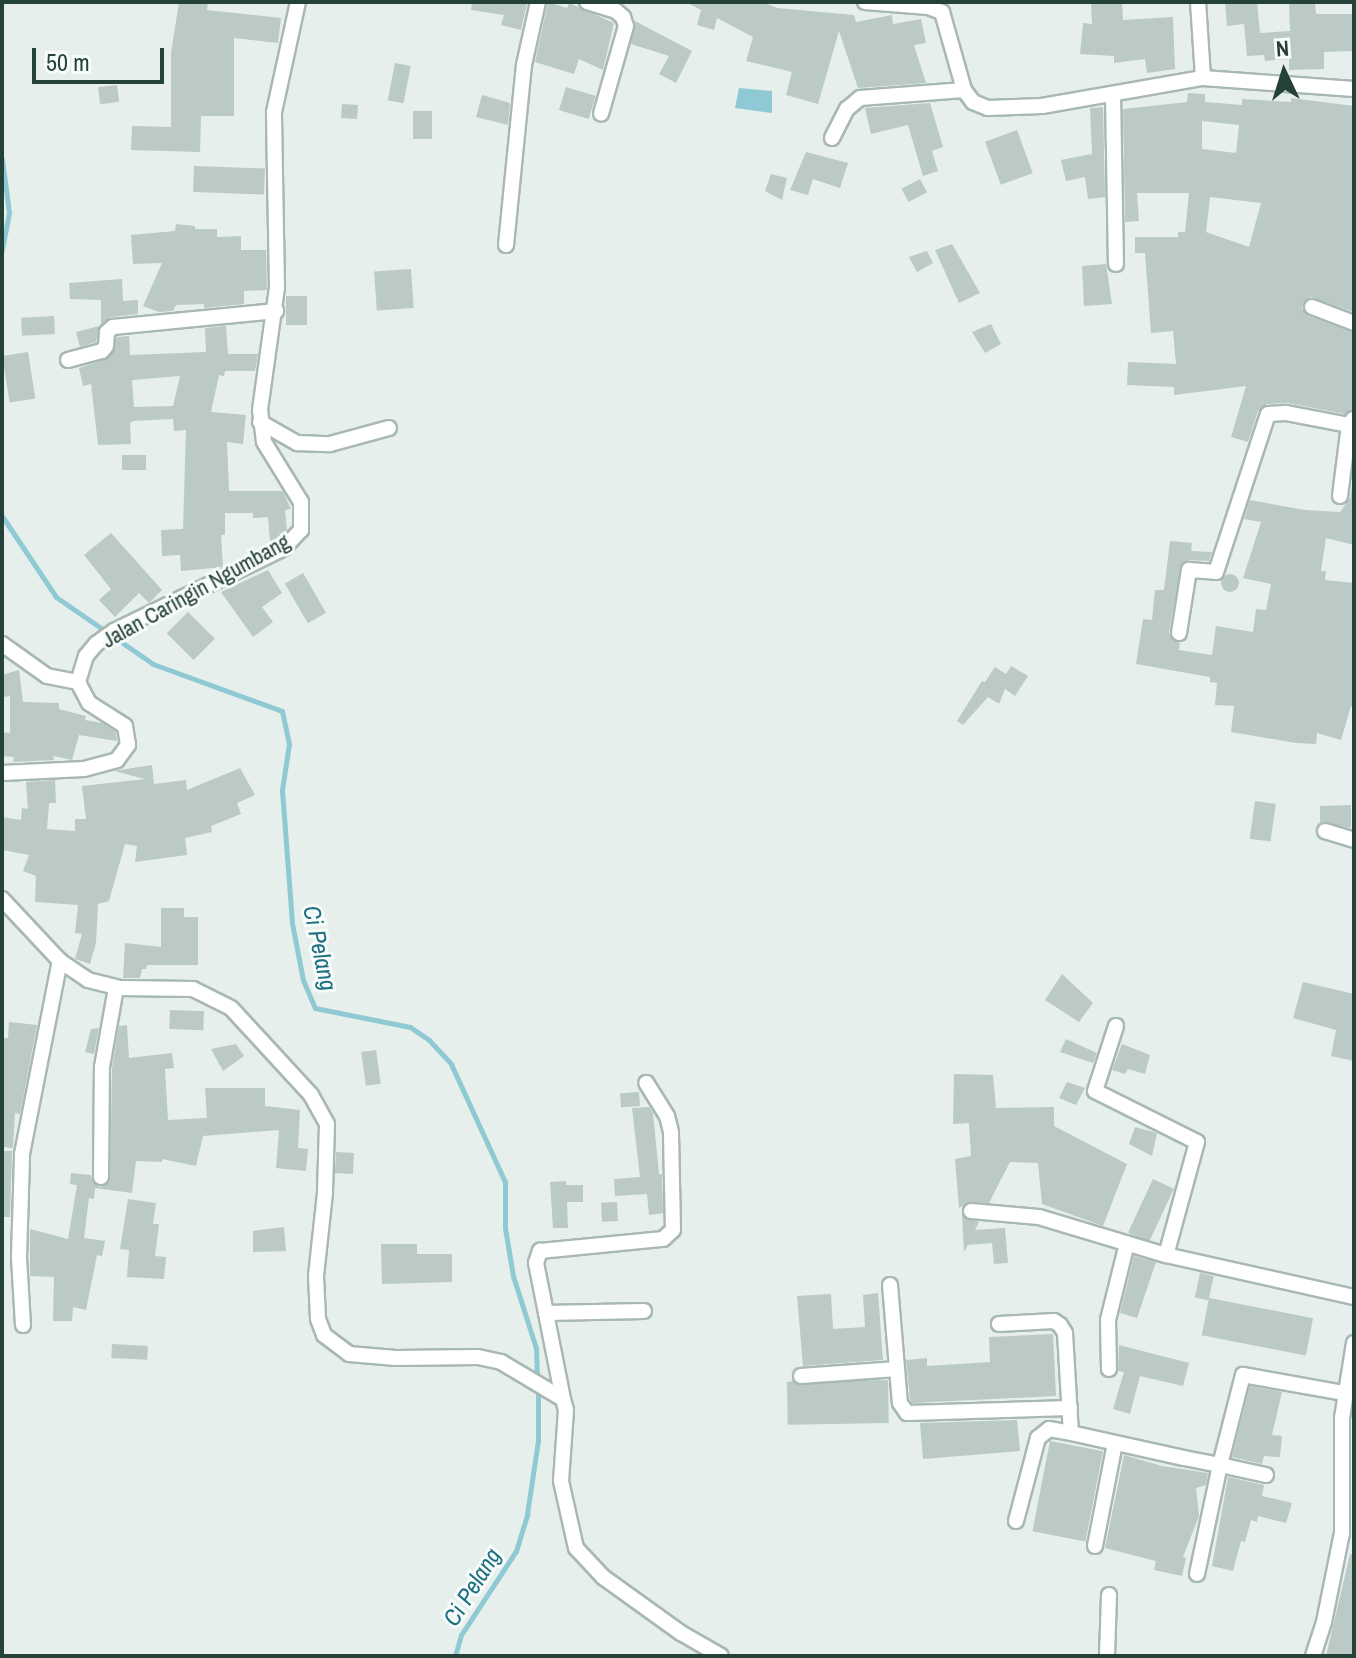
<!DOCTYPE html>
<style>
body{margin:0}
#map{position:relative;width:1356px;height:1658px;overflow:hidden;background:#e6efeb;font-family:"Archivo Narrow",sans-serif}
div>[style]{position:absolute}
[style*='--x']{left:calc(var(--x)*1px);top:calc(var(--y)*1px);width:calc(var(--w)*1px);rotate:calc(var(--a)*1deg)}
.water>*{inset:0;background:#8ec9d4}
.stream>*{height:5px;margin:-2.5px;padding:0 2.5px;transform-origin:2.5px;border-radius:2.5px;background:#8ec9d4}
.building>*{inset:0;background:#bbcac4;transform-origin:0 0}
.round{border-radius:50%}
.roads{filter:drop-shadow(2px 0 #a8b8b2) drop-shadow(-2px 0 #a8b8b2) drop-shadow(0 2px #a8b8b2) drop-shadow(0 -2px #a8b8b2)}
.minor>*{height:14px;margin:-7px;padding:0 7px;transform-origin:7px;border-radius:7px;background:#fff}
span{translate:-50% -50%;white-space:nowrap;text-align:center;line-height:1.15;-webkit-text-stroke:6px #f7fbf9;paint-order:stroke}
.street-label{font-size:22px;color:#24423a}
.water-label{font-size:24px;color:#1c6f80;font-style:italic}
.frame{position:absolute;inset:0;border:4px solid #24423a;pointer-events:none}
.north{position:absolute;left:1244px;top:32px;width:80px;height:80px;-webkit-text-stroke:6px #f7fbf9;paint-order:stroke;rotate:356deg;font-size:22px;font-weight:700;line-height:32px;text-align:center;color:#24423a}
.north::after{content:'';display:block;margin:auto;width:28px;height:36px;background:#24423a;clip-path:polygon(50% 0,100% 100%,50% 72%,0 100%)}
.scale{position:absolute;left:32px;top:48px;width:132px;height:36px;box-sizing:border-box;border:4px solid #24423a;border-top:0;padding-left:10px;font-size:24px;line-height:28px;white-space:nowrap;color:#24423a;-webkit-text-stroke:6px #f7fbf9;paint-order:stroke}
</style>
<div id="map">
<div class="water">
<div style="clip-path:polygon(739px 88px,772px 91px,772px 113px,735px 108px)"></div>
</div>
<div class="stream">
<div style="--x:2;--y:159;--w:54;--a:82.6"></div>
<div style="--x:9;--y:213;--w:38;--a:101"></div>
<div style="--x:2;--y:516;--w:97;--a:56.3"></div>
<div style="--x:56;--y:597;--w:118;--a:34.6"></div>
<div style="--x:153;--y:664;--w:137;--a:20"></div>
<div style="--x:282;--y:711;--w:34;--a:78"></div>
<div style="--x:289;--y:744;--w:47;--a:98.7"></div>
<div style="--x:282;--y:790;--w:133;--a:85.7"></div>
<div style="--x:292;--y:923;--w:58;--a:79.1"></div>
<div style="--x:303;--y:980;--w:30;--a:67"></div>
<div style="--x:315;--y:1008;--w:97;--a:11.3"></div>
<div style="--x:410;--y:1027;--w:23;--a:34"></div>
<div style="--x:429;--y:1040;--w:33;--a:47"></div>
<div style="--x:451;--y:1064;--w:130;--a:65.4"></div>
<div style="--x:505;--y:1182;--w:46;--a:90"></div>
<div style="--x:505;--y:1228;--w:49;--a:80.5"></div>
<div style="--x:513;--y:1276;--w:76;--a:72.3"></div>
<div style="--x:536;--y:1348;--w:31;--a:88"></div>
<div style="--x:455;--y:1656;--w:22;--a:-74"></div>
<div style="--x:461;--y:1635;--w:100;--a:-56.8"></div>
<div style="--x:516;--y:1551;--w:39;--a:-73"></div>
<div style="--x:527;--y:1514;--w:75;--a:-81.5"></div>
<div style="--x:538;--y:1440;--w:51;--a:-90"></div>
</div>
<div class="building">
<div style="clip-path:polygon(179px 2px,208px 2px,207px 10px,281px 18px,278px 43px,234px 38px,234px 116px,201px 116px,200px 152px,131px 150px,132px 126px,171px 127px,171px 53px)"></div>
<div style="clip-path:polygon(472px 2px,527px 3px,521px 30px,501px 25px,504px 15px,471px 10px)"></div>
<div style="clip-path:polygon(548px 2px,567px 8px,569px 3px,614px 23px,603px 70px,579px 59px,574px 74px,535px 62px)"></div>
<div style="clip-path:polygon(686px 2px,763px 2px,777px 8px,854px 15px,856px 22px,892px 15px,893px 24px,921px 19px,926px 43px,914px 45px,926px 83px,858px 88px,839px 31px,818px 104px,786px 95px,792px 72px,746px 61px,753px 37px,717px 18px,714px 30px,697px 25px,701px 10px)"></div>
<div style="clip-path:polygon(1091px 2px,1122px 2px,1123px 20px,1173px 17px,1175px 69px,1147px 73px,1145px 59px,1114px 63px,1114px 56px,1080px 54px,1083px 23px,1092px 24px)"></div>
<div style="clip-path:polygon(1225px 2px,1257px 2px,1260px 33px,1290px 31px,1289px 3px,1315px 2px,1316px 14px,1354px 14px,1354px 51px,1324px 52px,1324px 69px,1289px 70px,1289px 59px,1265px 61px,1264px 55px,1247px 56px,1244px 24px,1227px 26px)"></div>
<div style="clip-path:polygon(635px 21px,692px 51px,676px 83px,659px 74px,669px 56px,631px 44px)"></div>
<div style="left:395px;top:63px;width:16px;height:38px;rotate:11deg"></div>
<div style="left:117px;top:85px;width:17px;height:19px;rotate:83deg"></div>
<div style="left:566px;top:87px;width:31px;height:24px;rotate:17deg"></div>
<div style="clip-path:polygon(evenodd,1188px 93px,1205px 94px,1205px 102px,1242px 105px,1242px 99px,1291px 102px,1291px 98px,1354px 106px,1354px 312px,1311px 297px,1305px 300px,1302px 308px,1308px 316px,1354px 333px,1354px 409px,1344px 414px,1288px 403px,1267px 404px,1258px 411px,1248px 442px,1231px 437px,1246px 386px,1174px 395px,1174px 387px,1127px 385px,1128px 362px,1176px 364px,1173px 331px,1151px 333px,1145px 253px,1135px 253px,1135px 237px,1178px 237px,1178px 232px,1185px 232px,1189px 193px,1137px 193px,1139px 221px,1125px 222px,1123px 109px,1187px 102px,1188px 93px,1202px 121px,1239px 125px,1236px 153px,1202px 149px,1202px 121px,1188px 93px,1210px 197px,1261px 203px,1249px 247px,1206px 232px,1210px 197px)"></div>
<div style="clip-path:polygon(482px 95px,510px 103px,508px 125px,476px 117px)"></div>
<div style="clip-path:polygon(930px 103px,943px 147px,932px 151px,938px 171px,923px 176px,908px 125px,871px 134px,865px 108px)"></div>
<div style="left:342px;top:104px;width:16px;height:14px;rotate:4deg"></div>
<div style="clip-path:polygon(1103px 107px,1105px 197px,1088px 199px,1085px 177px,1066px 181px,1061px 160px,1092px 154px,1090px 108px)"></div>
<div style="left:413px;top:111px;width:19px;height:28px"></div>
<div style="left:1017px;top:130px;width:46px;height:34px;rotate:70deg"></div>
<div style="clip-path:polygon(806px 152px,848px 163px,840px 188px,813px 179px,808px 195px,790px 190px)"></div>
<div style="left:194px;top:166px;width:71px;height:26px;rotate:2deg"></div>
<div style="clip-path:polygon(771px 174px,787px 178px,782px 200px,765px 191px)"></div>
<div style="left:920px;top:179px;width:15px;height:21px;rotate:62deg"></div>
<div style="clip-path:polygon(176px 224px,195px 226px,195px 229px,217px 229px,217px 237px,241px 236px,241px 250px,266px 250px,267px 290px,244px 291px,244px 304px,204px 308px,204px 304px,176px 305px,173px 311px,159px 312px,143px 306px,162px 263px,133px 264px,131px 235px,175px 231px)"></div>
<div style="clip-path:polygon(952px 244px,980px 293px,959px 303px,935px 250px)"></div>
<div style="clip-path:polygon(927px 251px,933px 263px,917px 272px,909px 257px)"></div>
<div style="clip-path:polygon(1106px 264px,1112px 304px,1084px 306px,1082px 266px)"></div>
<div style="left:411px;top:269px;width:39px;height:37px;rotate:86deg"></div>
<div style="clip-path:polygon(122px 279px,123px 301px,138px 300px,138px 314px,111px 317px,101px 324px,101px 300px,70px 299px,69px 283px)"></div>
<div style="left:286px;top:296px;width:21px;height:29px"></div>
<div style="left:54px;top:316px;width:18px;height:33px;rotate:87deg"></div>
<div style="clip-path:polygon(991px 324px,1001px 344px,985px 353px,972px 332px)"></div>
<div style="clip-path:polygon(99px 326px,96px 342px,80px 347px,76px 332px)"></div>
<div style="clip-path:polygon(evenodd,226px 326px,228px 354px,258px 354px,255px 371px,225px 371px,224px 376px,219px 375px,211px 412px,246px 415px,243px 444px,227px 442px,229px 491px,283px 491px,291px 509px,285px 510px,287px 531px,270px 542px,268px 517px,253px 518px,253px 513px,225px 513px,225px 535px,221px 535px,223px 567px,181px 571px,180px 555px,162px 556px,161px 530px,183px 529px,186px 430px,174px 431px,173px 419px,133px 421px,130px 423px,131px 444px,98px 445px,91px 384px,83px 386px,79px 368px,109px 358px,117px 337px,129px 336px,130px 355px,206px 352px,205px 328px,226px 326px,180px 376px,173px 406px,134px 407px,132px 380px,180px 376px)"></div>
<div style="left:28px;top:352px;width:47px;height:26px;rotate:81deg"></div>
<div style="left:122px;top:455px;width:24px;height:15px"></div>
<div style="clip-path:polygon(1354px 474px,1354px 545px,1326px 538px,1321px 571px,1326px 571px,1325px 580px,1354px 583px,1354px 707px,1351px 706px,1341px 740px,1317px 733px,1316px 744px,1296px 743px,1231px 732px,1234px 706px,1215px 705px,1217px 683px,1210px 682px,1210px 677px,1136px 664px,1143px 619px,1152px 620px,1155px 590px,1164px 590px,1170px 541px,1192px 543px,1191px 551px,1212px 552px,1209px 561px,1189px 560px,1181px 565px,1169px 632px,1172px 640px,1180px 643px,1179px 650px,1212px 655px,1216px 626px,1253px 632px,1256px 609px,1266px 610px,1271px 584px,1243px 578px,1261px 522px,1244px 519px,1250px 500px,1305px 510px,1340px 512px,1350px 498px)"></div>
<div style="clip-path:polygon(111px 533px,162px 590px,149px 603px,139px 593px,115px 617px,99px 600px,111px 589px,84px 555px)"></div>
<div style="clip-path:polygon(268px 570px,282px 593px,262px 607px,273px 622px,253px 637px,221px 592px)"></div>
<div style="left:303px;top:573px;width:46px;height:21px;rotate:60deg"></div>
<div class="round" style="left:1221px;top:574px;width:18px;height:18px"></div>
<div style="left:188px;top:612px;width:38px;height:30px;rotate:45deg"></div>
<div style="clip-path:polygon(1011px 666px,1028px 676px,1015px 696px,1005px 689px,999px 704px,988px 697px,963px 725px,957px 721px,982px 681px,985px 682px,995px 667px,1006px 674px)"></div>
<div style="clip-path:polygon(19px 670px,23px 702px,59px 703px,59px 709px,86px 716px,85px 720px,102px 723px,116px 732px,117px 741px,79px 735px,72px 760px,53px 756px,54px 760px,13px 762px,14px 757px,2px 756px,2px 732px,10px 733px,10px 696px,4px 697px,2px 675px)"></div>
<div style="clip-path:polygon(152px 765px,154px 784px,186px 780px,187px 790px,240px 768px,255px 795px,237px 803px,241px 814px,211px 826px,212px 832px,185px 838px,187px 855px,135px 862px,137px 846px,125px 844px,109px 901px,98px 904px,96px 943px,90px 964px,75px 959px,82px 934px,75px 933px,78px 905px,35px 902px,36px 876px,23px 871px,29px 855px,2px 850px,2px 817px,21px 820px,22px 808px,28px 809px,26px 782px,55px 780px,56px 803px,49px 803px,47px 829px,75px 831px,75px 819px,86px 819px,82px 786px,145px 779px,114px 771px)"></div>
<div style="left:1255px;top:801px;width:21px;height:38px;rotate:8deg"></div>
<div style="clip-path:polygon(1351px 805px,1351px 828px,1320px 822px,1320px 806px)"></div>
<div style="clip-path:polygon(161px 908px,184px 908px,184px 917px,198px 917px,198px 965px,147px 965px,146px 969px,142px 969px,140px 978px,123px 978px,125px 943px,161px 947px)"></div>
<div style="clip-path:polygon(1062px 974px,1093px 1003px,1079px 1022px,1045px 1000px)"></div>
<div style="clip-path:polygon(1303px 982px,1354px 994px,1354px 1061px,1331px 1056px,1336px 1030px,1293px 1018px)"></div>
<div style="left:170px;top:1010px;width:34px;height:19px;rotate:2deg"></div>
<div style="clip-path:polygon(9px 1022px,37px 1025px,20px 1114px,15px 1113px,13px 1148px,2px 1147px,2px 1038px,8px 1038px)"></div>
<div style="clip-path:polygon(127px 1025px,129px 1058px,172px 1053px,174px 1068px,165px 1069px,168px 1120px,207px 1118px,205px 1088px,265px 1088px,265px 1106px,300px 1110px,298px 1148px,308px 1149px,306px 1171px,276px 1168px,279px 1130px,203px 1136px,196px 1166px,162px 1159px,162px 1162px,136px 1161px,132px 1193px,95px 1188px,94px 1199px,89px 1198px,84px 1238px,105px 1241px,102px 1256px,97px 1255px,86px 1310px,73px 1307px,72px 1321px,53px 1321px,54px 1277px,30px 1276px,30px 1229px,68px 1239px,77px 1185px,70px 1184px,71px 1173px,91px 1175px,93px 1183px,100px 1187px,110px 1181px,112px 1068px,119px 1026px)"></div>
<div style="clip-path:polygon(99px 1028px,94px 1054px,85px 1052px,91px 1029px)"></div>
<div style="clip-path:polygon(1066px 1039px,1097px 1053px,1093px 1063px,1060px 1052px)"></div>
<div style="clip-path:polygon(236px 1044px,244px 1056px,223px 1071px,211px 1049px)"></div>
<div style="clip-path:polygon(1122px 1044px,1150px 1055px,1145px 1074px,1128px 1069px,1125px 1074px,1112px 1070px)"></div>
<div style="left:376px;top:1050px;width:34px;height:15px;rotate:82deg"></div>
<div style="clip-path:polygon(954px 1074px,993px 1075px,996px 1108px,1054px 1107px,1054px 1126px,1127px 1164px,1103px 1226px,1042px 1204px,1038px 1163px,1010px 1162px,989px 1203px,968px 1202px,959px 1208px,955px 1159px,971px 1156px,969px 1123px,953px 1124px)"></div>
<div style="clip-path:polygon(1067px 1082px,1085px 1088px,1076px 1105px,1059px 1098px)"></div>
<div style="left:639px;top:1092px;width:14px;height:19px;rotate:86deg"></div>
<div style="clip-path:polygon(649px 1107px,653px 1113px,659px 1174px,662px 1174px,663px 1213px,649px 1215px,647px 1194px,615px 1196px,614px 1179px,640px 1177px,632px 1108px)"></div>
<div style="clip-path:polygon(1135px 1127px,1157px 1133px,1152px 1156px,1129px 1144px)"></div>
<div style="clip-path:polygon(2px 1151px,12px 1151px,10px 1217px,2px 1217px)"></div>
<div style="left:336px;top:1152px;width:18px;height:21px;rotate:3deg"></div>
<div style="left:1153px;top:1179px;width:23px;height:59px;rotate:25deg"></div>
<div style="clip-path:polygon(566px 1181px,566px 1185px,583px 1185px,583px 1202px,567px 1202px,568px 1228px,553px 1228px,550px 1182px)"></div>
<div style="clip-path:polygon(128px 1199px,156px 1203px,153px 1224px,159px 1224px,155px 1256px,166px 1257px,164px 1279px,127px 1277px,129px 1250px,120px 1249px)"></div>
<div style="left:617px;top:1202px;width:19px;height:16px;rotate:87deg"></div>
<div style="clip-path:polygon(962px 1215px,979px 1222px,975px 1230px,1005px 1228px,1008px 1263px,994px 1264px,992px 1243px,968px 1245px,964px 1252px)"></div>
<div style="clip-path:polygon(284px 1227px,286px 1251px,253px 1252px,253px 1231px)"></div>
<div style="clip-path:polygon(381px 1244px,417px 1244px,417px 1254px,452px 1254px,452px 1282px,382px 1284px)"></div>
<div style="clip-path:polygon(1134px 1256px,1156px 1262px,1137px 1318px,1120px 1313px)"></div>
<div style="left:1200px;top:1273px;width:14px;height:25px;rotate:12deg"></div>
<div style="clip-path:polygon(878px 1293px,883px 1360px,803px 1366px,797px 1296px,831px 1294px,833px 1329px,865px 1327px,863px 1295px)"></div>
<div style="left:1209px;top:1298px;width:106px;height:38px;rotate:11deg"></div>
<div style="clip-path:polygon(1053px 1334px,1056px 1396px,912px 1403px,910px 1399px,906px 1360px,927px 1358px,927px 1366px,990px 1362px,989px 1337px)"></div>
<div style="left:112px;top:1344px;width:36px;height:14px;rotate:3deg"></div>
<div style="clip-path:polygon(1119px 1345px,1189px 1363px,1183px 1386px,1140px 1376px,1130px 1414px,1113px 1409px,1124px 1372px,1118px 1371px)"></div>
<div style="left:888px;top:1380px;width:43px;height:101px;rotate:89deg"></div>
<div style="clip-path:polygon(1250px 1386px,1282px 1392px,1272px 1435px,1282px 1436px,1280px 1457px,1264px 1456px,1262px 1464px,1232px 1457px)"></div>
<div style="clip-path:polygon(1017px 1420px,1020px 1451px,923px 1459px,920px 1423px)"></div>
<div style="left:1050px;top:1441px;width:54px;height:92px;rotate:11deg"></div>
<div style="clip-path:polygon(1124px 1455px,1162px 1466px,1208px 1473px,1206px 1485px,1196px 1488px,1199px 1516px,1183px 1557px,1186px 1558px,1182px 1576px,1154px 1570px,1156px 1561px,1105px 1548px)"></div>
<div style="clip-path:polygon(1228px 1477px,1264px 1485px,1262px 1496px,1292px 1503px,1286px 1523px,1258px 1516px,1257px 1522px,1251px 1520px,1245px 1542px,1241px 1541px,1233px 1571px,1212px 1566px)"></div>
<div style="clip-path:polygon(1350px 1554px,1354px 1555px,1354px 1656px,1326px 1656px)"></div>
</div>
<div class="roads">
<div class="minor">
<div style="--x:587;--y:2;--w:30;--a:17"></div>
<div style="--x:616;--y:11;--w:9;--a:41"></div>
<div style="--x:623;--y:17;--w:9;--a:72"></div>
<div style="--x:626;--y:26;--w:91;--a:105.9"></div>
<div style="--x:865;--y:2;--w:63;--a:4.5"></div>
<div style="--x:928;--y:7;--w:15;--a:20"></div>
<div style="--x:942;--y:12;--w:81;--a:74.2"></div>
<div style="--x:964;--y:90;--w:15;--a:53"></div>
<div style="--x:973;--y:102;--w:16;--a:22"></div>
<div style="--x:988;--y:108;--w:54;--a:-2.1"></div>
<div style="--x:1042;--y:106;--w:163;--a:-9.9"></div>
<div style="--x:1198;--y:2;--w:76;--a:86.2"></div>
<div style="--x:1203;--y:78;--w:151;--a:4.2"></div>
<div style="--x:1113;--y:95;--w:169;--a:89"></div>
<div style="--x:832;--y:138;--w:33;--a:-63"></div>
<div style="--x:847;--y:109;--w:17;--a:-40"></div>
<div style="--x:860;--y:98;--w:104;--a:-4.4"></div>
<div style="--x:506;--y:245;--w:181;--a:-84.3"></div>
<div style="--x:524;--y:65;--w:65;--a:-77.5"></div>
<div style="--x:1312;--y:307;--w:45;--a:20.9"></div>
<div style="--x:68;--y:360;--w:35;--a:-15"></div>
<div style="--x:102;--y:351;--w:6;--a:-51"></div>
<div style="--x:106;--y:346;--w:14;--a:-86"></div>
<div style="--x:107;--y:332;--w:8;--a:-40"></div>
<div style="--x:113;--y:327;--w:164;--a:-5.6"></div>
<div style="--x:260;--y:422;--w:43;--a:29.6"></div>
<div style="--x:297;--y:443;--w:33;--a:2"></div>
<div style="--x:330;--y:444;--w:61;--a:-15.2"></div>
<div style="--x:1340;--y:496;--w:72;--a:-82.8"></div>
<div style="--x:1349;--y:425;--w:7;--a:-56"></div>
<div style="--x:1179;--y:633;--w:64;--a:-81"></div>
<div style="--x:1189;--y:570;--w:27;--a:4"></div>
<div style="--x:1216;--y:572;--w:166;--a:-71.8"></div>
<div style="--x:1268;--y:414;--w:18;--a:-3"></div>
<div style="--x:1286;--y:413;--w:64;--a:10.8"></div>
<div style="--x:2;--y:644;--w:55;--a:35.4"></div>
<div style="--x:47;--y:676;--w:32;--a:11"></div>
<div style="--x:2;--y:773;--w:82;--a:-2.8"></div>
<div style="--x:84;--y:769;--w:34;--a:-15"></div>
<div style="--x:117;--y:760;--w:19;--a:-54"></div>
<div style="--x:128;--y:745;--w:19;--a:-99"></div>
<div style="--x:125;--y:726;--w:43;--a:-147.4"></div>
<div style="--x:89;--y:703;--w:24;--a:-118"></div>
<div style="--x:78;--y:682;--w:27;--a:-73"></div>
<div style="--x:86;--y:656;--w:16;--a:-50"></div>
<div style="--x:96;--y:644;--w:22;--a:-36"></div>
<div style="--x:114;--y:631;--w:189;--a:-26"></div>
<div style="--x:284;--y:548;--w:25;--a:-47"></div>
<div style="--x:301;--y:530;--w:28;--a:-90"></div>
<div style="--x:301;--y:502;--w:70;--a:-121.7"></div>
<div style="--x:264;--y:442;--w:32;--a:-97"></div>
<div style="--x:260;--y:410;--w:123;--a:-82.1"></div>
<div style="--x:277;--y:288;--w:176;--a:-91"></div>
<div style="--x:274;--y:112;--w:113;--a:-77.7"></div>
<div style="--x:1325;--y:831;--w:30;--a:17"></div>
<div style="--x:2;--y:899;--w:85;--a:46.9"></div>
<div style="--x:60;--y:961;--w:34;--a:34"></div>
<div style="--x:88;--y:980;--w:33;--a:14"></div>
<div style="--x:120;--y:988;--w:73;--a:0.8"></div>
<div style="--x:193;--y:989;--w:42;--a:26.6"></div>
<div style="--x:231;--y:1008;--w:118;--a:47.4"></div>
<div style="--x:311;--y:1095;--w:33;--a:61"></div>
<div style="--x:327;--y:1124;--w:69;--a:91.7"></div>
<div style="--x:325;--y:1193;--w:83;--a:96.2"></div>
<div style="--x:316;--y:1276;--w:43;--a:87.3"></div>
<div style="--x:318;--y:1319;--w:17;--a:69"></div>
<div style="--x:324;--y:1335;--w:31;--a:37"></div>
<div style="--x:349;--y:1354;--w:47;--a:4.9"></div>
<div style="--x:396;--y:1358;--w:82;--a:-0.7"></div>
<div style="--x:478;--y:1357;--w:24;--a:12"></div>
<div style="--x:501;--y:1362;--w:72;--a:30.8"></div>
<div style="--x:563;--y:1399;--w:11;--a:75"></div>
<div style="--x:566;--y:1410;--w:71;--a:94"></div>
<div style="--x:561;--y:1481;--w:69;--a:77.4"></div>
<div style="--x:576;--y:1548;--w:40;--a:47"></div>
<div style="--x:603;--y:1577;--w:96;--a:35.7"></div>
<div style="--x:681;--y:1633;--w:46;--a:29.9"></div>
<div style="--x:1116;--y:1026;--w:68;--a:107.9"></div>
<div style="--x:1095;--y:1091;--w:114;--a:26.6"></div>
<div style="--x:1197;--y:1142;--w:117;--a:105.3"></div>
<div style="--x:101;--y:1177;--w:110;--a:-89.5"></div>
<div style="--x:102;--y:1067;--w:80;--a:-80"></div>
<div style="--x:971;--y:1211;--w:68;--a:5"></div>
<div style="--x:1039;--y:1217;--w:133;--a:16.7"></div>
<div style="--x:1166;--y:1255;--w:193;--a:12.6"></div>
<div style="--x:890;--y:1285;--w:118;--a:85.2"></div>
<div style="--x:900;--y:1403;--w:12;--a:55"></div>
<div style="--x:907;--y:1413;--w:163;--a:-1.8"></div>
<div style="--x:546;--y:1313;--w:51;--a:-101.3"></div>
<div style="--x:536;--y:1263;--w:13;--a:-72"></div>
<div style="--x:540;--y:1251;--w:124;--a:-5.6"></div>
<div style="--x:663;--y:1239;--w:13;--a:-42"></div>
<div style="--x:673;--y:1230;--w:98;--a:-91.2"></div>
<div style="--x:671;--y:1132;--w:16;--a:-104"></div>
<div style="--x:667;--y:1116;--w:39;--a:-122"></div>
<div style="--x:999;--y:1324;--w:55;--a:-3.1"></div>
<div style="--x:1054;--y:1321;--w:7;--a:34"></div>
<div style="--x:1060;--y:1325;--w:9;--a:58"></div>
<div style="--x:1065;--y:1333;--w:100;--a:86.6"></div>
<div style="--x:1071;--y:1433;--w:116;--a:12.5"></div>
<div style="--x:1184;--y:1458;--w:37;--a:11"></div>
<div style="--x:1220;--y:1465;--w:93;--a:-75.7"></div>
<div style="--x:1243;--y:1375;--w:103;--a:10.1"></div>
<div style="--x:23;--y:1325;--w:67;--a:-93.4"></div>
<div style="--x:19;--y:1258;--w:104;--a:-88.3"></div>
<div style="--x:22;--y:1154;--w:197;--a:-78.9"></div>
<div style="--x:1109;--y:1369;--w:49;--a:-91.2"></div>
<div style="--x:1108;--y:1320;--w:79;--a:-76.1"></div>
<div style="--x:801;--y:1376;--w:96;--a:-4.2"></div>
<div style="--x:563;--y:1399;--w:88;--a:-101.2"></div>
<div style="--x:546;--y:1313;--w:98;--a:-1.2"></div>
<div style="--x:1016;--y:1521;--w:86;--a:-75.2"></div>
<div style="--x:1038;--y:1438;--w:14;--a:-39"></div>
<div style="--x:1049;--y:1429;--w:22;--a:10"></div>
<div style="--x:1095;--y:1546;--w:105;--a:-79"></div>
<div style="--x:1197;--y:1574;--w:111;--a:-78.1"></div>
<div style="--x:1220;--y:1465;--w:47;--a:12.3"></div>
<div style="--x:1107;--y:1656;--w:61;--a:-88.1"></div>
<div style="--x:1313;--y:1656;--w:36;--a:-72"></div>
<div style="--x:1324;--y:1622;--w:91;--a:-78.6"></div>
<div style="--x:1342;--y:1533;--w:115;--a:-90"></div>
<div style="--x:1342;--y:1418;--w:76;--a:-80.9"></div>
</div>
</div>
<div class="street-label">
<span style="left:196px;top:591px;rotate:-29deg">Jalan Caringin Ngumbang</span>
</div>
<div class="water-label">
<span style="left:320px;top:948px;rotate:78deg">Ci Pelang</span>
<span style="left:472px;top:1587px;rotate:-58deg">Ci Pelang</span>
</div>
<div class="frame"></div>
<div class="north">N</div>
<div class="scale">50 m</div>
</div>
